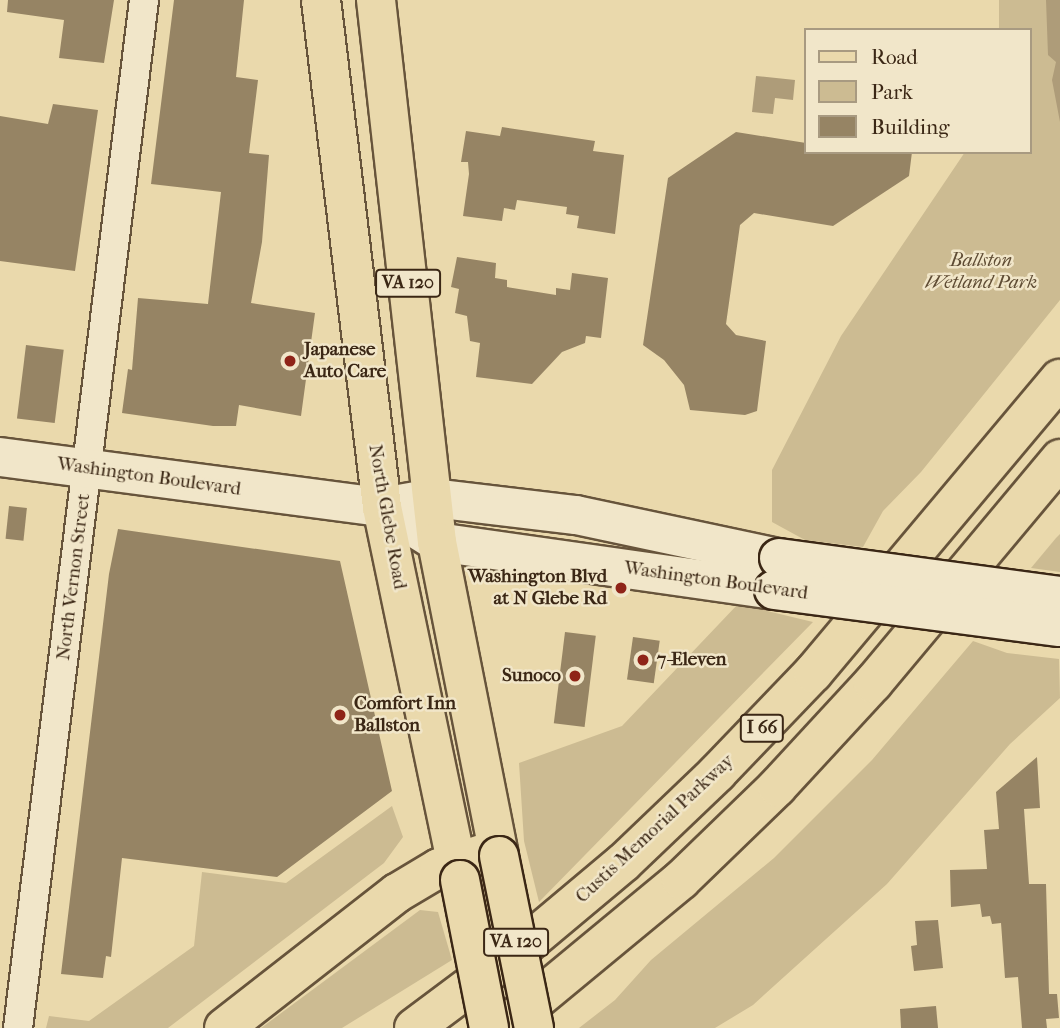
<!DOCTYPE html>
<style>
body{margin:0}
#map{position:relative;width:1060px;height:1028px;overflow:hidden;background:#ead9ac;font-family:"IM FELL French Canon",serif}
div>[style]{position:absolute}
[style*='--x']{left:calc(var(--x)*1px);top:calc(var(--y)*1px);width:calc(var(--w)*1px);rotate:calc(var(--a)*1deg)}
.green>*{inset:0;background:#ccbb92}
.water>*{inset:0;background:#ae9c79}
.building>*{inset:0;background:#968464;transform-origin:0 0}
.roads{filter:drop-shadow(2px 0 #67543b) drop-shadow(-2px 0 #67543b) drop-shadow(0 2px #67543b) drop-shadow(0 -2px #67543b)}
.minor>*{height:28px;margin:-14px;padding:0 14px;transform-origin:14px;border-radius:14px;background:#f1e6c9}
.secondary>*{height:38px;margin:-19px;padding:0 19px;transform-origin:19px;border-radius:19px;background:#f1e6c9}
.primary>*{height:38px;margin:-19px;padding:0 19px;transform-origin:19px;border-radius:19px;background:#ead9ac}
.motorway>*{height:38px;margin:-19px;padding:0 19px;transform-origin:19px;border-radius:19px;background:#ead9ac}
.bridges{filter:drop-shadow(2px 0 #3b2715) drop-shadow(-2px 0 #3b2715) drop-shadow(0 2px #3b2715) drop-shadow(0 -2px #3b2715)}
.secondary-bridge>*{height:38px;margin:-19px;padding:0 19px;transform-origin:19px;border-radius:19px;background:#f1e6c9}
.primary-bridge>*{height:38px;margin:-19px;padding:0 19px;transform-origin:19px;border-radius:19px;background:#ead9ac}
.dots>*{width:19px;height:19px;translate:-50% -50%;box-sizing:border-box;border:4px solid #f1e6c9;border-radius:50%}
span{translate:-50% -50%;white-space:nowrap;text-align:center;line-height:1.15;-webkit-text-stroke:5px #f1e6c9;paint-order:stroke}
.shield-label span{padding:2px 5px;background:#f1e6c9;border:2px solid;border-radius:5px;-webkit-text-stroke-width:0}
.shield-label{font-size:18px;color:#3b2715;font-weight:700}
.park-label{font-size:19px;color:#5f4c34;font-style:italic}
.poi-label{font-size:19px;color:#3b2715;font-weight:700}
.left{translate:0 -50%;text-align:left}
.right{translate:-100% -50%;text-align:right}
.street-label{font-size:19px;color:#3b2715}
.legend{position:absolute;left:804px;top:28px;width:228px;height:126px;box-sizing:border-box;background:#f1e6c9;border:2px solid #a89a81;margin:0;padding:9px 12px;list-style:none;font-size:21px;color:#3b2715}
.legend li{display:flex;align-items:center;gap:14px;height:35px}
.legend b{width:35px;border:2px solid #a89a81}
</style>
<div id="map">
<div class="green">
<div style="clip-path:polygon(999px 0,1060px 0,1060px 300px,921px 472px,883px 511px,863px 547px,805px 540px,772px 522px,772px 470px,841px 336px,965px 152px,1030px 152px,1030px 30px,999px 30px)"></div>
<div style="clip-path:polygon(1060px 534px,1060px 572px,1031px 568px,1056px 538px)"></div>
<div style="clip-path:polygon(738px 604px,813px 622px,539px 902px,524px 841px,519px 763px,622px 726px)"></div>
<div style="clip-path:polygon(973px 641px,1007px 653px,1059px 659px,1060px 698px,1010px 744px,887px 884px,753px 1005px,715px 1028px,579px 1028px,615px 1000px,651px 960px,774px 858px,872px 760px)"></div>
<div style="clip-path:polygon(392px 806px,403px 837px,384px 863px,168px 1028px,46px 1028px,49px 1016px,89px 1021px,194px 946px,202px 872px,286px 883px)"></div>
<div style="clip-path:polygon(420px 910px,438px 912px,452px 960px,342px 1028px,261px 1028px)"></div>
</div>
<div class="water">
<div style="clip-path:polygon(1046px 0,1060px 0,1060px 122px,1052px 80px,1056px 62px,1048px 55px)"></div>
<div style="clip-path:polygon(756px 76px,795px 80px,793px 100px,775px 98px,773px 114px,752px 112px)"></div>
</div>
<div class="building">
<div style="clip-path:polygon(8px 0,114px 0,104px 63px,59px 58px,64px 20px,7px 12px)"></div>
<div style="clip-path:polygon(174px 0,244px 0,236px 77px,258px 80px,249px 153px,269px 155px,262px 242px,251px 303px,315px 313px,301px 416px,239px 405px,236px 426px,213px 426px,122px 413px,128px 369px,132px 370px,138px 298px,208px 304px,221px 192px,151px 184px)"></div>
<div style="clip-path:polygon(53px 104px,98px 110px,75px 271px,0 261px,0 116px,48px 124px)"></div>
<div style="clip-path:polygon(502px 127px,595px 141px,593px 151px,624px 155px,615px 234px,577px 228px,579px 216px,566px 214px,567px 207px,517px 200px,515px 210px,504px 208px,502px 221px,463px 216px,469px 174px,468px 162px,461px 162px,466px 131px,500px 136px)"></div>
<div style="clip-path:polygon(736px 132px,806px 143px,806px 152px,912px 152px,909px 176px,833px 226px,754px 213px,740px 225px,726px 324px,736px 335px,766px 341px,757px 411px,745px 415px,690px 410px,684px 385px,664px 360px,643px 345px,668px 178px)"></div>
<div style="clip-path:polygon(457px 257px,496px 263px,495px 278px,507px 280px,507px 287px,556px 295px,556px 288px,570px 290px,572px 273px,608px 278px,601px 338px,586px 336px,585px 343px,562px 352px,532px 384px,476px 377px,480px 343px,470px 341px,467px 316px,455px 313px,459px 289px,451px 287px)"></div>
<div style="left:26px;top:345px;width:38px;height:74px;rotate:7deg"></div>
<div style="left:9px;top:506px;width:18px;height:33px;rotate:6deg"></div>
<div style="clip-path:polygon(118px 529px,340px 561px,392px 791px,277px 877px,122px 858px,111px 957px,106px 956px,103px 978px,61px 974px,109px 574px)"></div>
<div style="left:565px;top:632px;width:31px;height:92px;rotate:7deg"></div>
<div style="left:633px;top:637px;width:27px;height:43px;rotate:8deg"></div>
<div style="clip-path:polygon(1037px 757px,1040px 808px,1024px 809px,1029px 884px,1046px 884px,1049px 994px,1057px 994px,1059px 1018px,1046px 1019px,1047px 1028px,1022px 1028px,1018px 977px,1005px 978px,1001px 923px,992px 924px,990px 916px,982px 917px,980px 904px,951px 907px,950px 870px,987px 869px,984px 830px,999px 829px,996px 792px)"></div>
<div style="clip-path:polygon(938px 920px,943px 968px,914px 971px,911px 946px,917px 945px,915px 921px)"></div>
<div style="clip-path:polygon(936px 1006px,938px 1028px,901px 1028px,900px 1009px)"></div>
</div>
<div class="roads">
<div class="minor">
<div style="--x:18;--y:1028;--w:1036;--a:-83.01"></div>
</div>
<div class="secondary">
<div style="--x:0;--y:457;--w:385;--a:7.5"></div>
<div style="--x:382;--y:507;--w:52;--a:-10"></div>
<div style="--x:433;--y:498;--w:144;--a:6.8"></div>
<div style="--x:576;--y:515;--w:208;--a:12"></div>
<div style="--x:410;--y:525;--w:32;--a:32"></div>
<div style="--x:437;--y:542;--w:340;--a:8.1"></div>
</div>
<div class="primary">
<div style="--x:321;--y:0;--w:511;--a:83.14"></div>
<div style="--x:382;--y:507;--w:381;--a:78.2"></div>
<div style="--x:376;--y:0;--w:545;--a:83.58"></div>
<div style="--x:437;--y:542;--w:320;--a:78.8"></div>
</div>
<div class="motorway">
<div style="--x:224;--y:1028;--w:219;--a:-38"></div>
<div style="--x:397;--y:893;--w:49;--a:-30.8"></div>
<div style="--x:439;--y:868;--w:61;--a:-18.1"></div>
<div style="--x:414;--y:1028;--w:139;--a:-36.8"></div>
<div style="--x:525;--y:945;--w:129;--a:-40"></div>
<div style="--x:624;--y:862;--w:129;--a:-43.7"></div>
<div style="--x:717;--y:773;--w:139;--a:-46.2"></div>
<div style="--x:813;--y:673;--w:384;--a:-50"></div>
<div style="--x:502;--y:1028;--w:232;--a:-39.6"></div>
<div style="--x:681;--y:880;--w:134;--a:-44.1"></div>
<div style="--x:777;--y:787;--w:142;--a:-47.3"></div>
<div style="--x:873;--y:683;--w:292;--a:-50.1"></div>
</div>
</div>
<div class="bridges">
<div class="secondary-bridge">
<div style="--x:779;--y:558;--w:284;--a:7.7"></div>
<div style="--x:774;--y:590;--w:288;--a:7.4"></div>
</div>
<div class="primary-bridge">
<div style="--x:499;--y:856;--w:176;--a:78.5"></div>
<div style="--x:460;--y:880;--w:151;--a:78.9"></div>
</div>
</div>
<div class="dots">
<div style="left:290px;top:361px;background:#8f2418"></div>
<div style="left:621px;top:588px;background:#8f2418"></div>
<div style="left:643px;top:660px;background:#8f2418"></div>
<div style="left:575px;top:676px;background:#8f2418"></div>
<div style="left:340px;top:715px;background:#8f2418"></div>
</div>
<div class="shield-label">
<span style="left:408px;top:283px">VA 120</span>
<span style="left:762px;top:728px">I 66</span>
<span style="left:516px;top:942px">VA 120</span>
</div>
<div class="park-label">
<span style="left:981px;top:272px">Ballston<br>Wetland Park</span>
</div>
<div class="poi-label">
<span class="left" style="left:304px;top:361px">Japanese<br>Auto Care</span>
<span class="right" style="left:607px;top:588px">Washington Blvd<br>at N Glebe Rd</span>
<span class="left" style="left:657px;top:660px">7-Eleven</span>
<span class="right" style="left:561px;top:676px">Sunoco</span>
<span class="left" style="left:354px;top:715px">Comfort Inn<br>Ballston</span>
</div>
<div class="street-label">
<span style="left:149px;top:477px;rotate:8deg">Washington Boulevard</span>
<span style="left:387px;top:517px;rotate:80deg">North Glebe Road</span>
<span style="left:74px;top:577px;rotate:-83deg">North Vernon Street</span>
<span style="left:716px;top:581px;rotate:8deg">Washington Boulevard</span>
<span style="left:655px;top:829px;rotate:-43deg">Custis Memorial Parkway</span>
</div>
<ul class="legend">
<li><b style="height:9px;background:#ead9ac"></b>Road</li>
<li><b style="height:19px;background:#ccbb92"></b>Park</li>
<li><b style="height:19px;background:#968464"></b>Building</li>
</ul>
</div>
